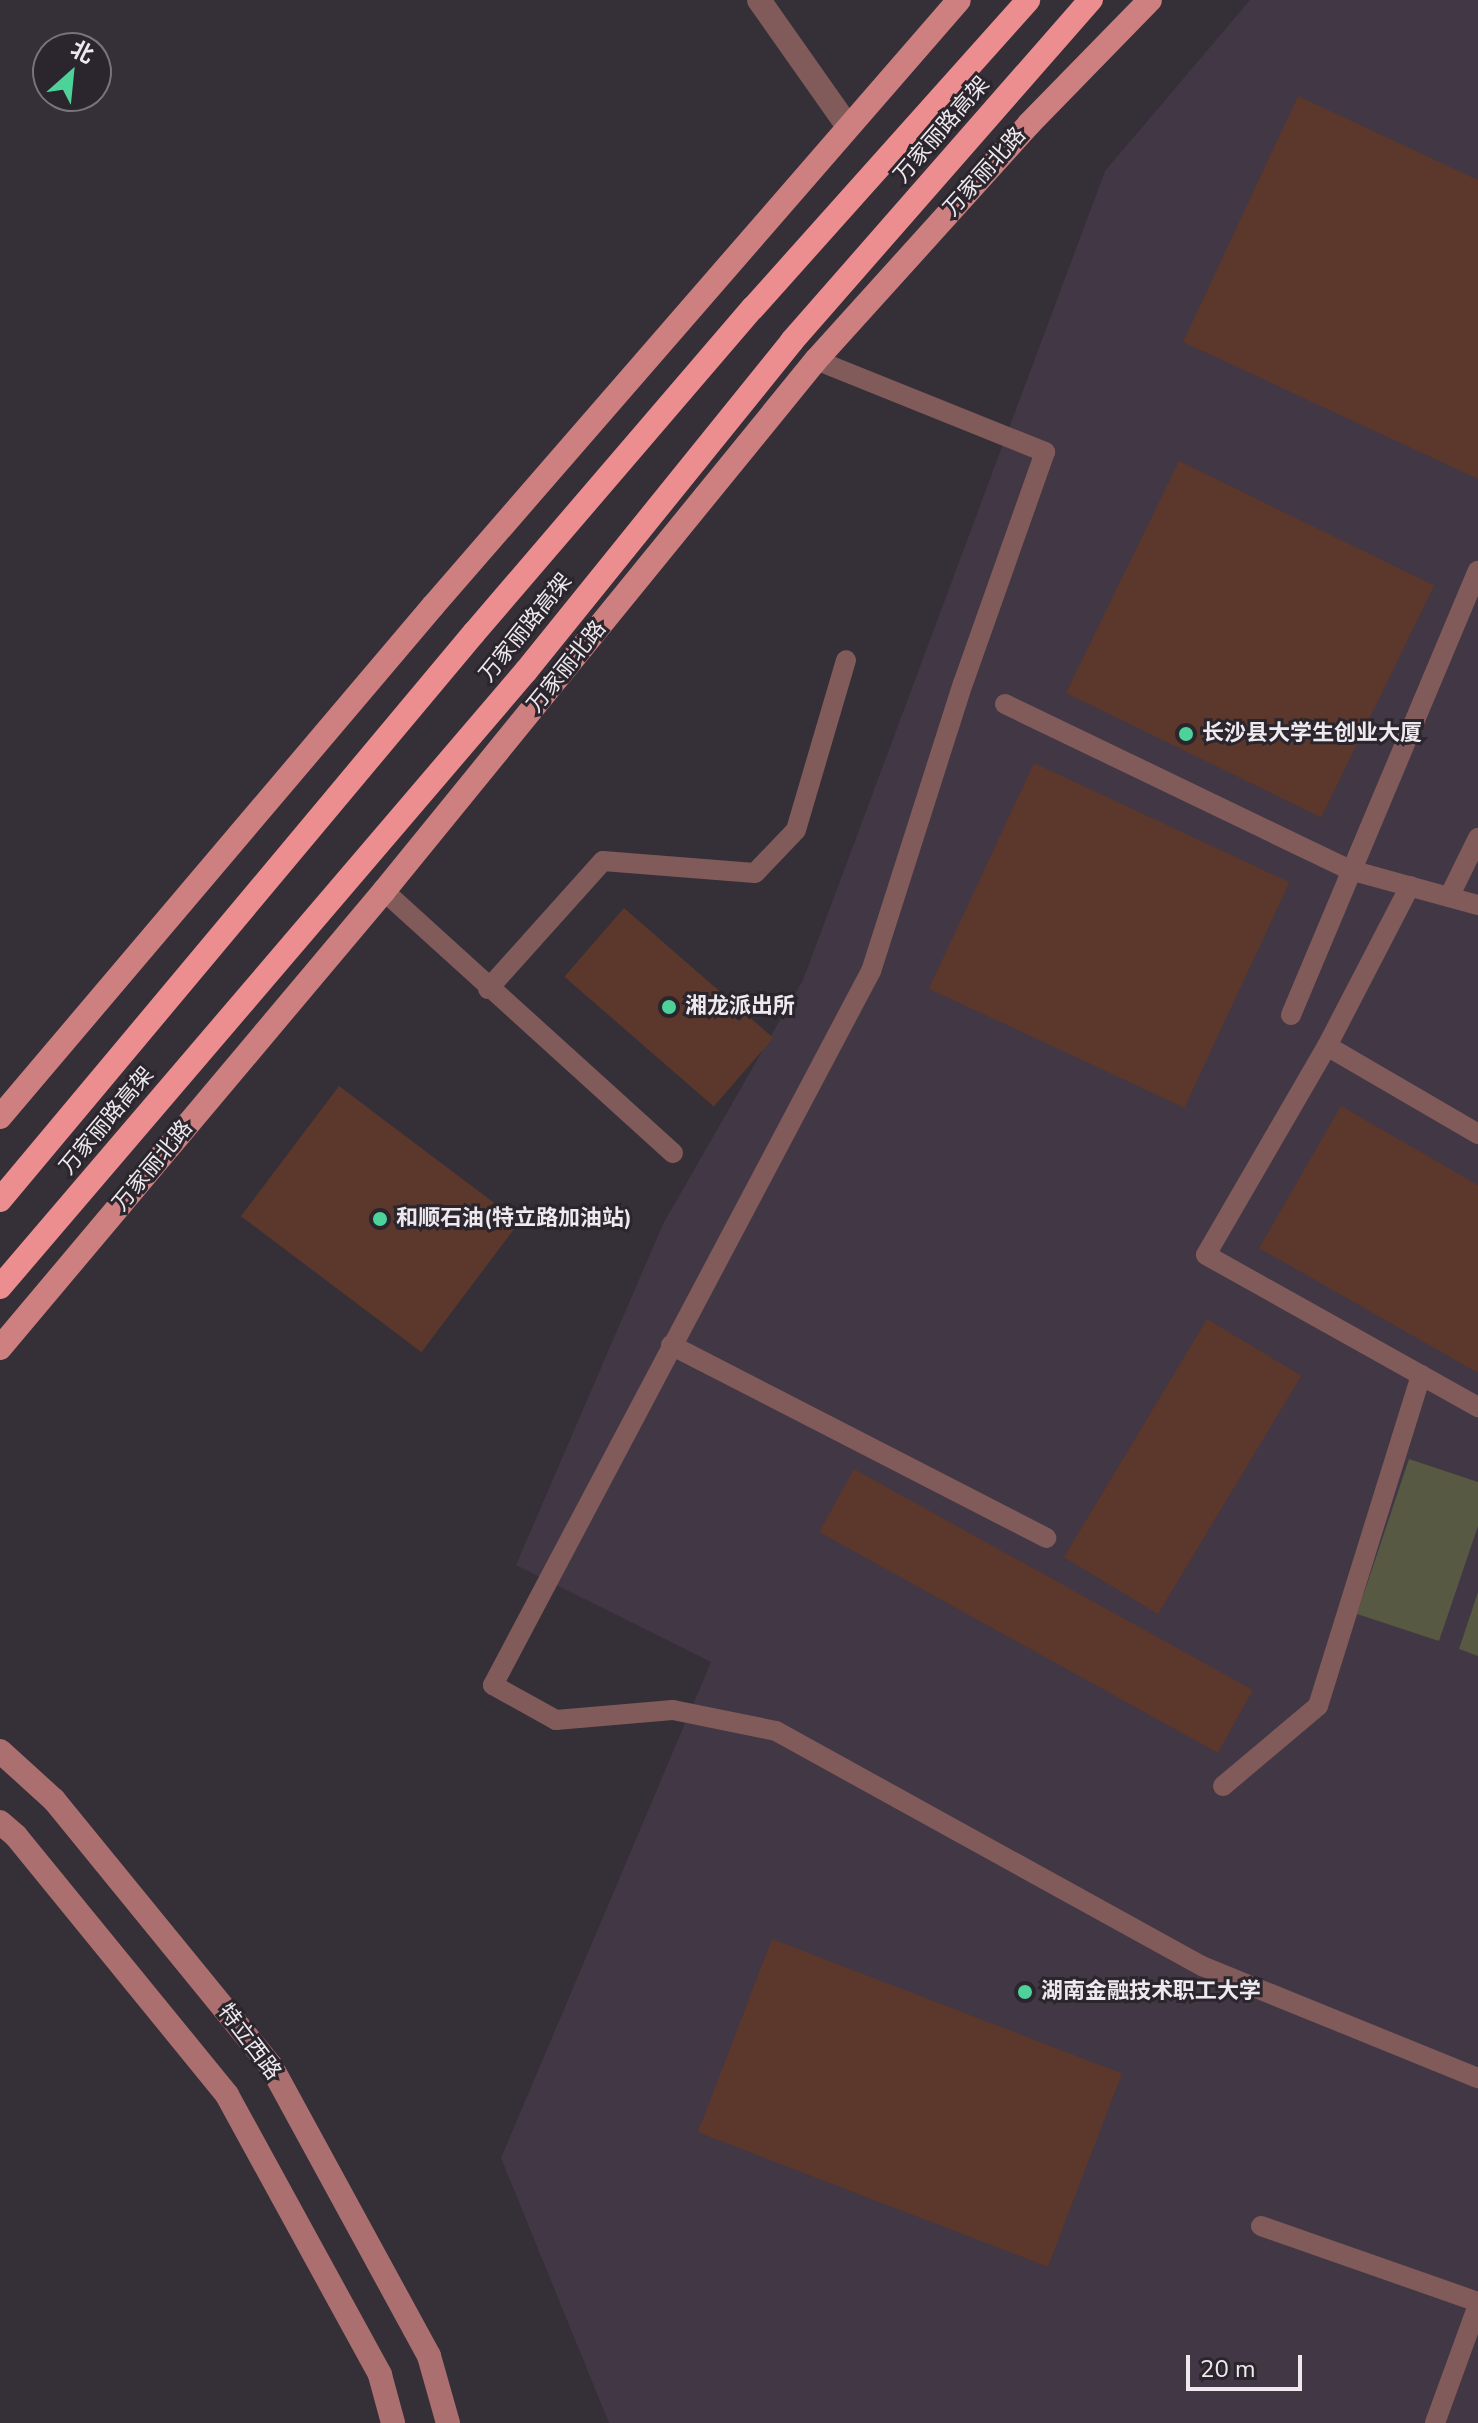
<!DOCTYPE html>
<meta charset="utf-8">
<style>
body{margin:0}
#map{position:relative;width:1478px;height:2423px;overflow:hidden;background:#352f37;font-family:"Nunito Sans","Noto Sans SC",sans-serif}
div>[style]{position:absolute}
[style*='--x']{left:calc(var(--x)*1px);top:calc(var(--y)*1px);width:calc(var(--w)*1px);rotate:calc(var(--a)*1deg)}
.built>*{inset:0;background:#423744}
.green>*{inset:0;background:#575942}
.building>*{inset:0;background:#5b372c;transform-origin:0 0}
.lane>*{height:20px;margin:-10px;padding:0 10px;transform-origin:10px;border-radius:10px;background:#815a5a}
.street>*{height:24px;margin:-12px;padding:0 12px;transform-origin:12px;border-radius:12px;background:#815a5a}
.secondary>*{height:24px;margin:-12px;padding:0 12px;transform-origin:12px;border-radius:12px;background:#ac6f70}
.primary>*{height:24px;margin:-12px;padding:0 12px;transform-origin:12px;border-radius:12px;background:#ce7f80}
.highway>*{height:24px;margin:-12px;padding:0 12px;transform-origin:12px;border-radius:12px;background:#ec8d8f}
.dots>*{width:22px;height:22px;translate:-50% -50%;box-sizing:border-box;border:4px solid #2b252d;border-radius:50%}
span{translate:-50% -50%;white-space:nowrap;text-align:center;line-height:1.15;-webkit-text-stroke:6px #2b252d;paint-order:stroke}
.street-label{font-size:22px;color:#ede9ee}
.poi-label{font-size:22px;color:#ede9ee;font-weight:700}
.left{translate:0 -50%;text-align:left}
.north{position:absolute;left:32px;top:32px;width:80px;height:80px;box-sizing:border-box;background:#2b252d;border:2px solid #79737a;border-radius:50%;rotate:27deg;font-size:22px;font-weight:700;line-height:32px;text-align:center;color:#ede9ee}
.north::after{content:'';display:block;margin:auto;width:28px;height:36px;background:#4dd39a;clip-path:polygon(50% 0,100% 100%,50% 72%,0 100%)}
.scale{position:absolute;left:1186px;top:2355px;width:116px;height:36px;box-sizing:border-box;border:4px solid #ede9ee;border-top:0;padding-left:10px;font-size:24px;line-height:28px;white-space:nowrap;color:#ede9ee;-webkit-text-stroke:6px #2b252d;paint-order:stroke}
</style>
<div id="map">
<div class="built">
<div style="clip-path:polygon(1250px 0,1478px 0,1478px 2423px,609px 2423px,501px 2158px,711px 1662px,516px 1565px,663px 1224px,803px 980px,1105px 171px)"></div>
</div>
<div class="green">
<div style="clip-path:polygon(1409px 1459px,1478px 1482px,1478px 1526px,1439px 1641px,1357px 1614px)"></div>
<div style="clip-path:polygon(1478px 1592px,1478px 1656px,1459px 1649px)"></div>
</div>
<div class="building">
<div style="clip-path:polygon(1298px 96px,1478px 180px,1478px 479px,1183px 342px)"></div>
<div style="left:1179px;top:461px;width:284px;height:258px;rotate:26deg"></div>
<div style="left:1034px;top:763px;width:282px;height:249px;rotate:25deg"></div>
<div style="left:624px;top:908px;width:198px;height:91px;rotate:41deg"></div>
<div style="left:339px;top:1086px;width:226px;height:163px;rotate:37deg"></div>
<div style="clip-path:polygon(1341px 1106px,1478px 1185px,1478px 1373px,1259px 1248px)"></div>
<div style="left:1207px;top:1319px;width:110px;height:278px;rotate:31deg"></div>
<div style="left:854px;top:1469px;width:456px;height:72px;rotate:29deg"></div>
<div style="left:772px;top:1939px;width:375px;height:207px;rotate:21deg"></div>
</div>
<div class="lane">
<div style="--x:816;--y:360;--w:247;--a:21.9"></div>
<div style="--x:1045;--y:452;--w:245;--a:109.5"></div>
<div style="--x:963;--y:683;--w:302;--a:107.7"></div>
<div style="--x:871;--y:971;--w:808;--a:117.9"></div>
<div style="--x:493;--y:1685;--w:72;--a:29.1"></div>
<div style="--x:556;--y:1720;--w:117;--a:-4.9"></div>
<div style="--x:673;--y:1710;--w:105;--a:11.5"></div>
<div style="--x:776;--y:1731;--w:487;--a:28.9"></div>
<div style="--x:1202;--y:1966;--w:298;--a:22.1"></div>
<div style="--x:1005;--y:704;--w:383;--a:25.7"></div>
<div style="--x:1350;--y:870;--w:133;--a:15.3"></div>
<div style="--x:1410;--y:886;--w:180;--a:117.4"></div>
<div style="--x:1327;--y:1046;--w:241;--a:120.1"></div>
<div style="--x:1206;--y:1255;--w:312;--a:29.2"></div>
<div style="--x:384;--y:891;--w:390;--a:42.2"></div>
<div style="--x:1449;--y:897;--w:66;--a:-63.8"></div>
<div style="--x:488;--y:989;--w:172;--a:-48.1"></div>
<div style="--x:603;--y:861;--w:152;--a:4.5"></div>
<div style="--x:755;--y:873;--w:59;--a:-46.4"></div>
<div style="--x:796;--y:830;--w:177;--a:-73.6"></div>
<div style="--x:1291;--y:1015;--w:482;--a:-67.2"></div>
<div style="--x:1327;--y:1046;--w:175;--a:30.2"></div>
<div style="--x:671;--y:1345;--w:422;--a:27.2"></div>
<div style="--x:1223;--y:1786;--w:124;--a:-40.1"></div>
<div style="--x:1318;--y:1706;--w:347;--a:-72.7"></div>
<div style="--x:1261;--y:2226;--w:230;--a:19.3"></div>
<div style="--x:1435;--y:2423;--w:126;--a:-70"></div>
</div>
<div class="street">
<div style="--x:759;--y:0;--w:153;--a:54.9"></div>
</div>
<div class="secondary">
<div style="--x:0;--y:1751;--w:73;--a:42.2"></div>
<div style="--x:54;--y:1800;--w:343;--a:50.8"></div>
<div style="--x:271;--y:2066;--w:330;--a:61.4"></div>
<div style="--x:429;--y:2356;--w:70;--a:74.2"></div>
<div style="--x:0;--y:1822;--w:21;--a:41"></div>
<div style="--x:16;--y:1836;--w:334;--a:50.8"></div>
<div style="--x:227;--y:2095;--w:319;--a:61.3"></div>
<div style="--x:380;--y:2375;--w:50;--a:74.8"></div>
</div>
<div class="primary">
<div style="--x:0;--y:1117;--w:670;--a:-49.72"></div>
<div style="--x:433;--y:606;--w:802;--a:-49.04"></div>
<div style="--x:0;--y:1348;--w:597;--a:-49.96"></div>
<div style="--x:384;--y:891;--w:685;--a:-50.87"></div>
<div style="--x:816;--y:360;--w:318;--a:-47.9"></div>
<div style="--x:1029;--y:124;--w:173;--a:-45.7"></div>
</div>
<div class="highway">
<div style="--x:0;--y:1200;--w:739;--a:-50.11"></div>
<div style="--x:474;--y:633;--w:428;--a:-49.4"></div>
<div style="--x:753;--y:308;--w:413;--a:-48.2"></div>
<div style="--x:0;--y:1287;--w:810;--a:-49.51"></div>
<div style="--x:526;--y:671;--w:424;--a:-51.1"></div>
<div style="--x:792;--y:341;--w:454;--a:-48.8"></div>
</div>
<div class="dots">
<div style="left:1186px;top:734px;background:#4dd39a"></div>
<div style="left:669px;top:1007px;background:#4dd39a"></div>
<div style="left:380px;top:1219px;background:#4dd39a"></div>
<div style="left:1025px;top:1992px;background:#4dd39a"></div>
</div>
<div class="street-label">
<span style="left:942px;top:130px;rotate:-49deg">万家丽路高架</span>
<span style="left:985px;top:172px;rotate:-48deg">万家丽北路</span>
<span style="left:526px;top:628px;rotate:-51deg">万家丽路高架</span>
<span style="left:567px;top:667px;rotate:-51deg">万家丽北路</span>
<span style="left:107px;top:1121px;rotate:-50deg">万家丽路高架</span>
<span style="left:153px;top:1166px;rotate:-50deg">万家丽北路</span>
<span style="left:249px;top:2042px;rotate:53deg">特立西路</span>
</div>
<div class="poi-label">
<span class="left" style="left:1202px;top:734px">长沙县大学生创业大厦</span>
<span class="left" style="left:685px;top:1007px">湘龙派出所</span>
<span class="left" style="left:396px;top:1219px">和顺石油(特立路加油站)</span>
<span class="left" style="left:1041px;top:1992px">湖南金融技术职工大学</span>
</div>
<div class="north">北</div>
<div class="scale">20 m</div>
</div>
